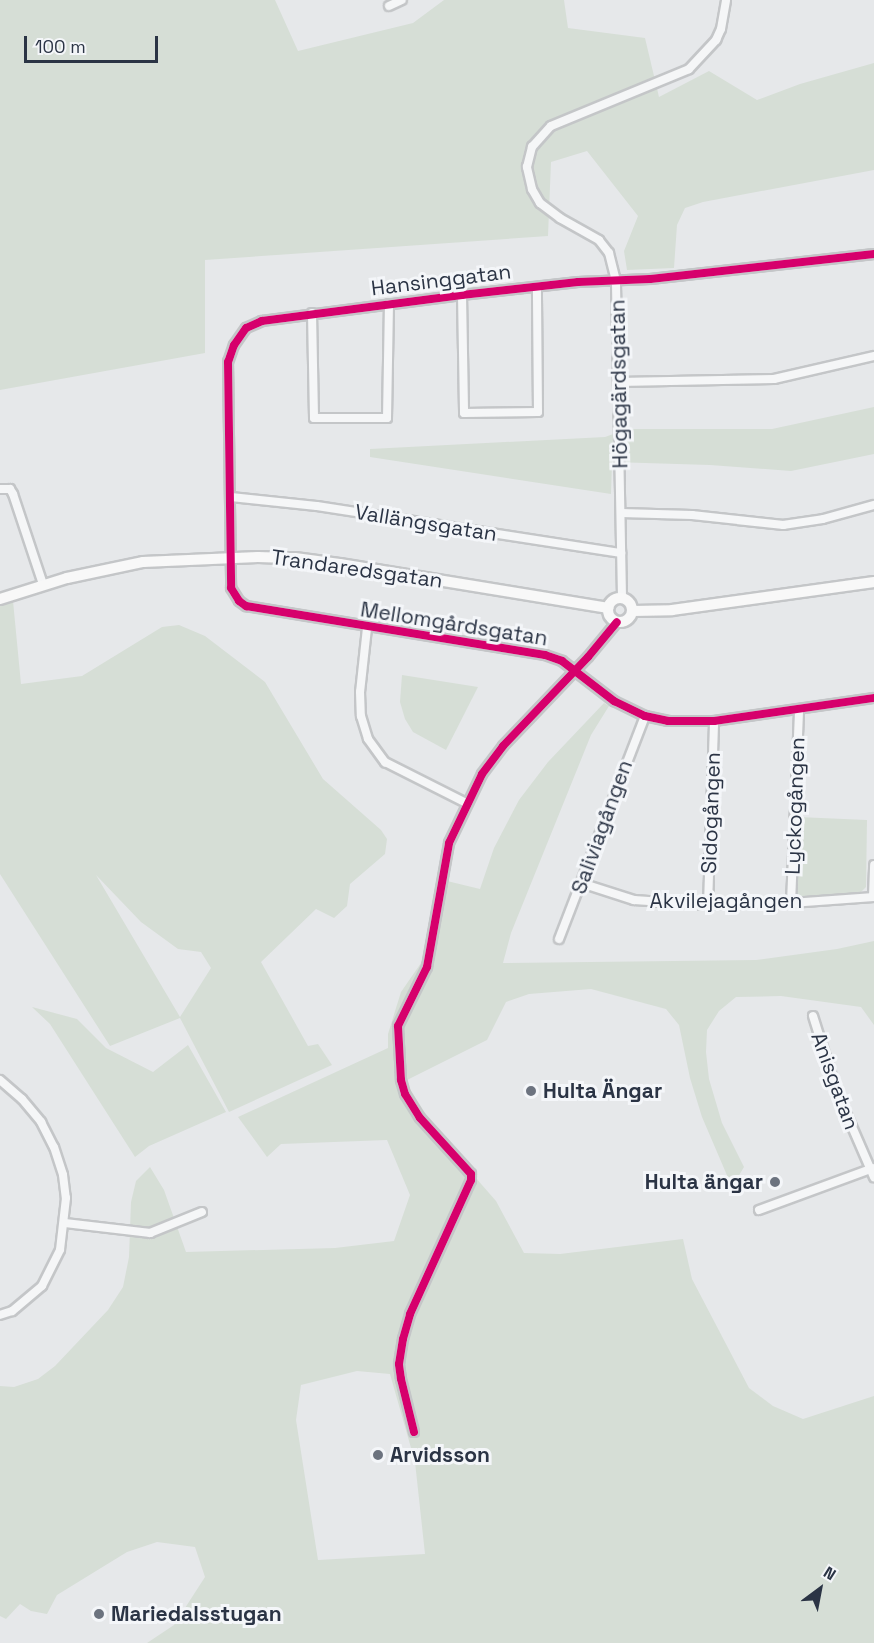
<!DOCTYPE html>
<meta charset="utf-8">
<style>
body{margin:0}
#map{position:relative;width:874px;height:1643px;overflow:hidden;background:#e6e8ea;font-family:"Space Grotesk",sans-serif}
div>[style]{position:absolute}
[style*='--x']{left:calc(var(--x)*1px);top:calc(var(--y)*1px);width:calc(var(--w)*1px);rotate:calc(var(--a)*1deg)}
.green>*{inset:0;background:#d6ded6}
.roads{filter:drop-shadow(2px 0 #c4c6c8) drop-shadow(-2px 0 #c4c6c8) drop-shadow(0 2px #c4c6c8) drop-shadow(0 -2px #c4c6c8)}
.street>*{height:8px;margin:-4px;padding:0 4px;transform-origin:4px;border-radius:4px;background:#f5f6f7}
.secondary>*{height:10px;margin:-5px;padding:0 5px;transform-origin:5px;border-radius:5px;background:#f8f8f8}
.secondary>.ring{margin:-5px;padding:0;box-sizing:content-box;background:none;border:10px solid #f8f8f8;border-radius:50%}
.cycleway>*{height:8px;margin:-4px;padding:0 4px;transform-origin:4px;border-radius:4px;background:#d6006c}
.dots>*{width:16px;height:16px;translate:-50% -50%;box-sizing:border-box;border:3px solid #f4f6f9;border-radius:50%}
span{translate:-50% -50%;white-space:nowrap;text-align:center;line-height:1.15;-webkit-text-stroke:6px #f4f6f9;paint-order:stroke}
.street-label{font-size:21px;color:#2b3445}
.poi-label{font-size:21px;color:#2b3445;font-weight:700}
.left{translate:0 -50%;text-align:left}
.right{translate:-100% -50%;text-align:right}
.north{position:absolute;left:790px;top:1559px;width:60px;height:60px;-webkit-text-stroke:4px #f4f6f9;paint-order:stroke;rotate:32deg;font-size:16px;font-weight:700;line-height:24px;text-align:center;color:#2b3445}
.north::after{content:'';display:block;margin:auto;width:21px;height:27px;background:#2b3445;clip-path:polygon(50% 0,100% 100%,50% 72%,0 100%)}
.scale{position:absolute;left:24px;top:36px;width:134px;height:27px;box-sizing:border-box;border:3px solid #2b3445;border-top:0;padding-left:8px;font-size:18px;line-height:21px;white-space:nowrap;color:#2b3445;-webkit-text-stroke:4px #f4f6f9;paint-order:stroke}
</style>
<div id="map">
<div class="green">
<div style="clip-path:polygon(0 0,275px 0,298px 51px,413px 23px,444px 0,564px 0,568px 28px,645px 38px,659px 97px,709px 71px,757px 100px,800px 84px,874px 63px,874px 170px,703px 202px,685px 208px,677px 225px,674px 268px,627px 270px,624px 251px,638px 216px,587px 151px,551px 162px,548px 236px,205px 260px,205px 353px,0 390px)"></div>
<div style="clip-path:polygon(874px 407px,874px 454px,791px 471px,710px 465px,612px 462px,611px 494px,370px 457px,370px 449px,605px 437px,627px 429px,772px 429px)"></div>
<div style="clip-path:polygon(evenodd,13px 601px,21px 684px,82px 676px,162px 627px,179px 625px,205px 636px,265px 682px,323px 779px,381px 830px,387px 839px,385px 854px,350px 884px,347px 906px,334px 918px,316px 909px,261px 962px,308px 1046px,318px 1044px,332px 1065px,229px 1112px,180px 1018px,110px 1046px,0 874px,0 605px,13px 601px,96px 875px,141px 922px,178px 949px,201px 952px,211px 968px,180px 1017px,96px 875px)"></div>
<div style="clip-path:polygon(402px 675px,478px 687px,446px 750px,413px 732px,405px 719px,400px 702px)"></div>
<div style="clip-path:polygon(evenodd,604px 703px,609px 706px,591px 735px,511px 933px,503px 963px,756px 960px,837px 949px,874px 941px,874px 1025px,861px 1007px,781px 996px,736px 997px,719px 1011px,707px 1030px,706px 1052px,709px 1079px,722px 1123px,744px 1167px,738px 1177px,729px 1180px,702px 1117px,690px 1078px,679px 1025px,666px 1009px,591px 989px,529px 994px,506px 1002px,487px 1040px,405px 1081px,440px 1137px,496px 1201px,524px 1253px,560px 1254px,683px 1239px,692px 1279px,749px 1388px,773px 1406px,803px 1419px,874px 1396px,874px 1643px,147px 1643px,174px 1625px,205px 1577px,195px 1547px,157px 1542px,127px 1552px,57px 1595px,47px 1614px,31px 1611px,20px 1604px,6px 1619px,0 1616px,0 1386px,14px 1387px,38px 1379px,55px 1366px,108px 1310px,123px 1287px,129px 1257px,131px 1202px,136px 1181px,150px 1167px,164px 1190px,186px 1252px,335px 1248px,394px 1241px,410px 1195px,387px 1140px,281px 1144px,267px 1157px,238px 1117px,388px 1048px,388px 1034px,396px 1008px,401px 992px,421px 963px,443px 907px,447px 881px,480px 889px,494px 848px,519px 800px,548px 762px,604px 703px,357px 1371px,390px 1374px,415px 1462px,425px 1554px,318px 1560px,296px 1420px,301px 1385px,357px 1371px)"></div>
<div style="clip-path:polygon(798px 817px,867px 820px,866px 887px,860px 893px,794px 898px)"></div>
<div style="clip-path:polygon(32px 1007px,77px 1019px,106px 1048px,153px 1072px,188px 1045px,226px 1112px,149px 1146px,135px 1157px,50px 1024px)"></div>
</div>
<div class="roads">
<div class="street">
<div style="--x:389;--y:6;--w:14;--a:-25"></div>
<div style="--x:874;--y:254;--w:225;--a:173.6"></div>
<div style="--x:650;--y:279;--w:72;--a:177.6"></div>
<div style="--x:578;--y:282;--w:117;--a:173.6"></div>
<div style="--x:462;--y:295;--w:202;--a:172.6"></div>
<div style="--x:262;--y:321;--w:17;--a:156"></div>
<div style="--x:246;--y:328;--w:21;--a:125"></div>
<div style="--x:234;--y:345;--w:18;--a:109"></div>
<div style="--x:228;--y:362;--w:226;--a:89.2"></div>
<div style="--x:231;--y:588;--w:15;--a:58"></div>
<div style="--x:239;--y:601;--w:9;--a:36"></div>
<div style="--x:246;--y:606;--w:303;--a:9.3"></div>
<div style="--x:545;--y:655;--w:18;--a:19"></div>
<div style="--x:562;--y:661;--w:66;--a:37.6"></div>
<div style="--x:614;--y:701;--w:34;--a:26"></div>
<div style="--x:645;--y:716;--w:24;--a:12"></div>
<div style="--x:668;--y:721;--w:46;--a:0"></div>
<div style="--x:714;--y:721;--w:162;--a:-8.2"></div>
<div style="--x:462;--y:295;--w:118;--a:89"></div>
<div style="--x:464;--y:413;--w:74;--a:-0.8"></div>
<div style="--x:538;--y:412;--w:125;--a:-90.5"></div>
<div style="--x:312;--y:313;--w:105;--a:88.9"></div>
<div style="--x:314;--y:418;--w:73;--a:0"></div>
<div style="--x:387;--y:418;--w:114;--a:-89"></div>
<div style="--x:619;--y:382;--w:155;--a:-1.1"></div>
<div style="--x:774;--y:379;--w:103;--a:-13"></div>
<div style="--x:0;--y:489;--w:10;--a:0"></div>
<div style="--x:10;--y:489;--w:6;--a:59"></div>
<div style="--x:13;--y:494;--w:95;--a:71.6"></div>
<div style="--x:231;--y:497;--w:86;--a:6"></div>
<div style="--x:317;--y:506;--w:308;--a:8.8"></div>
<div style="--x:621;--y:513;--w:71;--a:1.6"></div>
<div style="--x:692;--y:515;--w:92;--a:6.3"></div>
<div style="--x:783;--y:525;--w:40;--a:-8.5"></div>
<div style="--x:823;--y:519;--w:53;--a:-15.4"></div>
<div style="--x:622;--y:597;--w:316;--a:-91.1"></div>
<div style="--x:616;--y:281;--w:29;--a:-104"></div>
<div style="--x:609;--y:253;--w:16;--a:-128"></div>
<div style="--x:599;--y:240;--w:45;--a:-150.6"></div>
<div style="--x:560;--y:218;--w:25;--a:-143"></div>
<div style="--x:540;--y:203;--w:16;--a:-120"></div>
<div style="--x:532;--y:189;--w:23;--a:-103"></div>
<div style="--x:527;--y:167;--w:21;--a:-76"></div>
<div style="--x:532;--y:147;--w:28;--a:-48"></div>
<div style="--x:551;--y:126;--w:149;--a:-22.4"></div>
<div style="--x:689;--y:69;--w:40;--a:-47"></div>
<div style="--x:716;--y:40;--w:12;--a:-66"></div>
<div style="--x:721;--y:29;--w:29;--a:-80"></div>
<div style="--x:367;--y:628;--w:64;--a:96.2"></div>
<div style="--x:360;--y:692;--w:24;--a:88"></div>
<div style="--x:361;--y:716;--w:24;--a:73"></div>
<div style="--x:368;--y:739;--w:29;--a:54"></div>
<div style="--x:385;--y:762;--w:91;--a:26.8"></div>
<div style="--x:581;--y:883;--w:56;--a:17.8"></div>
<div style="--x:634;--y:900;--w:74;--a:3.9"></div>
<div style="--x:708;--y:905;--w:83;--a:-1.4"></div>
<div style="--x:791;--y:903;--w:83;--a:-4.1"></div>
<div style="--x:873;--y:897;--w:32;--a:-88"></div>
<div style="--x:791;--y:903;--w:194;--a:-87.6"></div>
<div style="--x:708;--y:905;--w:184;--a:-88.1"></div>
<div style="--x:559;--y:939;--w:239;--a:-68.9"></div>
<div style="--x:813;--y:1016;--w:80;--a:72.5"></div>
<div style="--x:837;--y:1092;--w:93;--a:66.5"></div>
<div style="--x:0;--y:1080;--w:29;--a:41"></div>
<div style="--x:22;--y:1099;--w:30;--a:50"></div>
<div style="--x:41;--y:1122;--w:28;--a:63"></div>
<div style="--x:54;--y:1147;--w:29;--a:72"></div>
<div style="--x:63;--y:1175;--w:23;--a:83"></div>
<div style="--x:66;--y:1198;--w:52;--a:96.6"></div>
<div style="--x:60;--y:1250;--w:40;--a:116.6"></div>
<div style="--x:42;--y:1286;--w:39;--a:140"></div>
<div style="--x:12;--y:1311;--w:13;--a:162"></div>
<div style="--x:759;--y:1210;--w:121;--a:-20.2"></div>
<div style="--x:65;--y:1223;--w:86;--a:6.7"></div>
<div style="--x:150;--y:1233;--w:56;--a:-22"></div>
<div style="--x:414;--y:1432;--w:55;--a:-103.8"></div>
<div style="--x:401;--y:1379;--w:15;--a:-98"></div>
<div style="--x:399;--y:1364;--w:25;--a:-81"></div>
<div style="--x:403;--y:1339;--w:26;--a:-74"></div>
<div style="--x:410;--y:1314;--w:147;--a:-65.5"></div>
<div style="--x:471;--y:1180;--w:6;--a:-90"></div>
<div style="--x:471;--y:1174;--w:76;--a:-132.3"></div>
<div style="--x:420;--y:1118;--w:28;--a:-122"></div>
<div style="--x:405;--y:1094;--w:15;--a:-106"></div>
<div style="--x:401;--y:1080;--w:54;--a:-93.2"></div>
<div style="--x:398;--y:1026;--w:66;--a:-63.8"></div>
<div style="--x:427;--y:967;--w:126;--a:-79.9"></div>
<div style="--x:449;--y:843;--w:76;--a:-64.4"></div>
<div style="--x:482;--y:774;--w:35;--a:-53"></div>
<div style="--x:503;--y:746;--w:123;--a:-46.3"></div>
<div style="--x:588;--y:657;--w:45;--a:-50.4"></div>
</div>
<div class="secondary">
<div class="ring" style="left:608px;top:598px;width:14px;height:14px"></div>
<div style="--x:0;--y:599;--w:70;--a:-17.4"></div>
<div style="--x:67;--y:578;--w:78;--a:-11.9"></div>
<div style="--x:143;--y:562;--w:115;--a:-2.5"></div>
<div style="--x:258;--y:557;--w:37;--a:2"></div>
<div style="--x:295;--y:558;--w:45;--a:7.6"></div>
<div style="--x:340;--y:564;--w:272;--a:9.3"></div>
<div style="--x:633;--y:611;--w:39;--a:-1"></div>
<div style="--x:672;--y:610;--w:204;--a:-7.9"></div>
</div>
</div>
<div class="cycleway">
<div style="--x:874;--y:254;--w:225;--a:173.6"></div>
<div style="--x:650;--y:279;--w:72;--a:177.6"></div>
<div style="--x:578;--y:282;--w:117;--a:173.6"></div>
<div style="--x:462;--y:295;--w:202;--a:172.6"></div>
<div style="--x:262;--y:321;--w:17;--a:156"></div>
<div style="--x:246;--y:328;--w:21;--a:125"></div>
<div style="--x:234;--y:345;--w:18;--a:109"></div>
<div style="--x:228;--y:362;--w:226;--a:89.2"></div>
<div style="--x:231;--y:588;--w:15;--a:58"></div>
<div style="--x:239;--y:601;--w:9;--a:36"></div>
<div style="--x:246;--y:606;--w:303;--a:9.3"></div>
<div style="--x:545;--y:655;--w:18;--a:19"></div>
<div style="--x:562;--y:661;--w:66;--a:37.6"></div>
<div style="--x:614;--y:701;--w:34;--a:26"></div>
<div style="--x:645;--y:716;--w:24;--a:12"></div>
<div style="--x:668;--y:721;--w:46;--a:0"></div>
<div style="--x:714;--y:721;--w:162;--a:-8.2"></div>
<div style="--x:414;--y:1432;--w:55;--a:-103.8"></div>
<div style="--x:401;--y:1379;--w:15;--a:-98"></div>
<div style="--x:399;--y:1364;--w:25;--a:-81"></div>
<div style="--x:403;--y:1339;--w:26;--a:-74"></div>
<div style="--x:410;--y:1314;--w:147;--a:-65.5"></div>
<div style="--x:471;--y:1180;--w:6;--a:-90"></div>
<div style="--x:471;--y:1174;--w:76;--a:-132.3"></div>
<div style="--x:420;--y:1118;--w:28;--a:-122"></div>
<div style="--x:405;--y:1094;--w:15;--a:-106"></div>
<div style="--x:401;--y:1080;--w:54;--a:-93.2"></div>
<div style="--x:398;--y:1026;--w:66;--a:-63.8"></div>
<div style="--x:427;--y:967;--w:126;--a:-79.9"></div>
<div style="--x:449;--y:843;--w:76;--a:-64.4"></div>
<div style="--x:482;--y:774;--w:35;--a:-53"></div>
<div style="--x:503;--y:746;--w:123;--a:-46.3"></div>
<div style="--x:588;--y:657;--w:45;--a:-50.4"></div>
</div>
<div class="dots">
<div style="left:531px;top:1091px;background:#6c737f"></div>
<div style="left:775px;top:1182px;background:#6c737f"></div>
<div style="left:378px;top:1455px;background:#6c737f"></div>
<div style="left:99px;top:1614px;background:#6c737f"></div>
</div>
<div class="street-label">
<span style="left:441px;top:280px;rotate:-7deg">Hansinggatan</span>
<span style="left:619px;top:384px;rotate:-91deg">Högagärdsgatan</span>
<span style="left:426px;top:523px;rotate:9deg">Vallängsgatan</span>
<span style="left:357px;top:569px;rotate:8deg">Trandaredsgatan</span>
<span style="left:454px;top:624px;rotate:9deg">Mellomgårdsgatan</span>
<span style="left:795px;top:806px;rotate:-88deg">Lyckogången</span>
<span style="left:711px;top:813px;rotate:-88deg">Sidogången</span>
<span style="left:602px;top:827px;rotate:-70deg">Saliviagången</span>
<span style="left:726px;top:901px">Akvilejagången</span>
<span style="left:835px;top:1081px;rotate:70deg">Anisgatan</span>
</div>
<div class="poi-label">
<span class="left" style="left:543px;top:1091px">Hulta Ängar</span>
<span class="right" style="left:763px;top:1182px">Hulta ängar</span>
<span class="left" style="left:390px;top:1455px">Arvidsson</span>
<span class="left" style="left:111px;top:1614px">Mariedalsstugan</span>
</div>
<div class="north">N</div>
<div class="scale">100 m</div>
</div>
